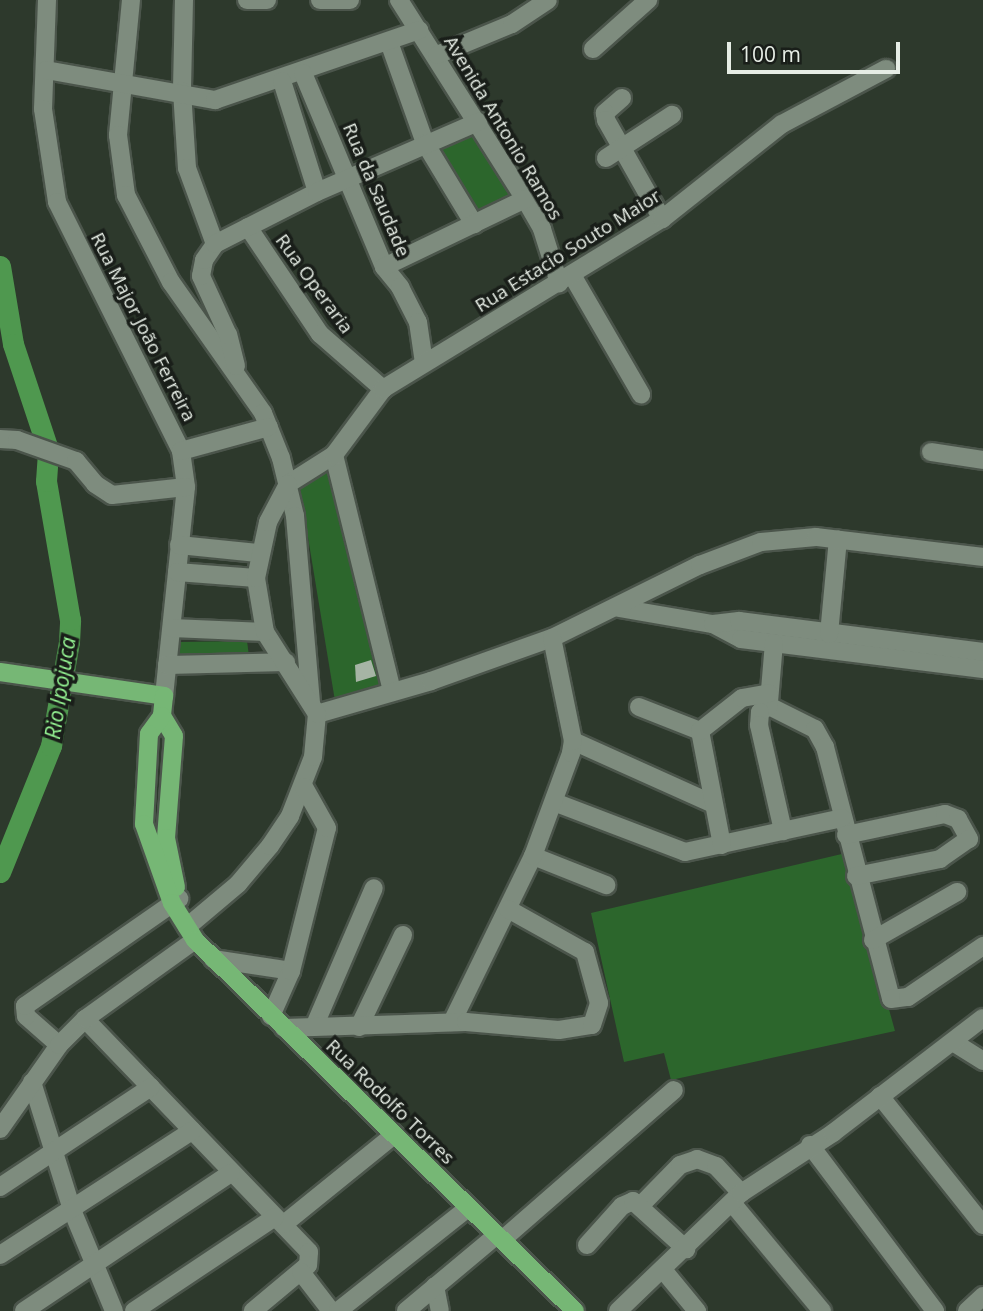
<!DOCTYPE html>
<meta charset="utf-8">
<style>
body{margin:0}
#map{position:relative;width:983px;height:1311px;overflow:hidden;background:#2d392c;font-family:"Open Sans",sans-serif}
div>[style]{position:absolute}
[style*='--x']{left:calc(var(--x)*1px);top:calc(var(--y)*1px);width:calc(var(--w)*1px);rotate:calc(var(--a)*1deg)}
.green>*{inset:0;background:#2c662c;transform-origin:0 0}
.river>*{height:21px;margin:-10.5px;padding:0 10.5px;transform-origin:10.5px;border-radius:10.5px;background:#4f984f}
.building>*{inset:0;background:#a6b4a5}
.roads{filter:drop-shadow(2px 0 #4b554b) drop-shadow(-2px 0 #4b554b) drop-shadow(0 2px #4b554b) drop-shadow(0 -2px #4b554b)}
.minor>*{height:18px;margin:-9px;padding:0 9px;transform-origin:9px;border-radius:9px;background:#7e8c7e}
.major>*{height:18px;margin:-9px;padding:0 9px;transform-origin:9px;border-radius:9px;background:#76b775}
span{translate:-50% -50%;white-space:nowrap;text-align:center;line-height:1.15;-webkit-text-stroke:7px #191e19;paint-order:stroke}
.street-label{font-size:19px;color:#e6ede5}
.water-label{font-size:21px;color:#96f594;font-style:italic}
.scale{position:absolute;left:727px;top:42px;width:173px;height:32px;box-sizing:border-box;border:4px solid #e6ede5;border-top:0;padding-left:9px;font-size:21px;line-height:24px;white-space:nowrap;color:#e6ede5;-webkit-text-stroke:5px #191e19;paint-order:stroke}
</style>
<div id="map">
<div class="green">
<div style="left:477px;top:130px;width:76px;height:46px;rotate:61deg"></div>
<div style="clip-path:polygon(329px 465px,386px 688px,335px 701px,300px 489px)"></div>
<div style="clip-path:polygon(247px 641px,249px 656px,180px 660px,180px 642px)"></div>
<div style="clip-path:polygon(846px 853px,895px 1031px,671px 1080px,664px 1053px,624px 1062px,591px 913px)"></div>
</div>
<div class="river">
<div style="--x:0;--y:266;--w:79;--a:80.5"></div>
<div style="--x:13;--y:344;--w:111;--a:71.6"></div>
<div style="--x:0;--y:872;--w:136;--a:-68"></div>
<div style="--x:51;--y:746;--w:106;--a:-80.2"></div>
<div style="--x:69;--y:642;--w:22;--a:-87"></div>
<div style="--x:70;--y:620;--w:141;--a:-99.8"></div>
<div style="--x:46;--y:481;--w:26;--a:-86"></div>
</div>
<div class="building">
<div style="clip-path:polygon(371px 660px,376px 676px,356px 682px,355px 665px)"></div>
</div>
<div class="roads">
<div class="minor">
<div style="--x:47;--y:0;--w:109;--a:92.1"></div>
<div style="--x:43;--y:109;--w:94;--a:81.4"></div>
<div style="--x:57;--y:202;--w:278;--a:63.5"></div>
<div style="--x:181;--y:451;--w:36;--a:82"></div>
<div style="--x:186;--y:487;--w:210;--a:96"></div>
<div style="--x:131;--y:0;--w:136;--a:95.5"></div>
<div style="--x:118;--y:135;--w:61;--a:82.4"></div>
<div style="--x:126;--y:195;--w:98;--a:62.7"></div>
<div style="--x:171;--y:282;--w:160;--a:54.9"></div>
<div style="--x:263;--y:413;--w:48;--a:68.2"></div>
<div style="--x:281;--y:458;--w:60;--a:76.4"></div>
<div style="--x:295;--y:516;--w:188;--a:85.1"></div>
<div style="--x:184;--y:0;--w:91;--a:91.3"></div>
<div style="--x:182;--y:91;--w:77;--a:86.3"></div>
<div style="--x:187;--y:168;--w:81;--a:69.8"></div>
<div style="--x:247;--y:0;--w:20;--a:0"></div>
<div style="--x:320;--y:0;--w:30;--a:0"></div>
<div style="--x:399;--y:0;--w:236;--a:57.7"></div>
<div style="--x:525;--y:199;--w:34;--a:60"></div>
<div style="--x:542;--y:229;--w:57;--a:72.5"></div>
<div style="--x:389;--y:42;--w:107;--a:70.4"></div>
<div style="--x:425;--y:143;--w:95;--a:58.8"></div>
<div style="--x:593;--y:49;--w:74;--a:-41.7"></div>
<div style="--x:437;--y:55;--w:81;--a:-22.5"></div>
<div style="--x:512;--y:24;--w:43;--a:-33.7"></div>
<div style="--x:46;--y:70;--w:172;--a:10.1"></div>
<div style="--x:215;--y:100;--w:216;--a:-18.9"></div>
<div style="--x:303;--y:73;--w:210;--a:67.3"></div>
<div style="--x:384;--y:267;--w:26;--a:51"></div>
<div style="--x:400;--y:287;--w:39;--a:63"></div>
<div style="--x:418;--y:322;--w:41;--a:81.7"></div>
<div style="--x:282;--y:81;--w:116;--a:72.5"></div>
<div style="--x:622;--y:98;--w:23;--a:139"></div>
<div style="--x:605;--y:113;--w:7;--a:82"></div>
<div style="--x:606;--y:120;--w:114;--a:60.5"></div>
<div style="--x:606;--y:158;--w:79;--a:-33.1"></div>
<div style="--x:248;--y:227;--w:129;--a:56.1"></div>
<div style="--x:320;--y:334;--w:84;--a:41.1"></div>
<div style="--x:384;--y:267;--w:157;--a:-25.7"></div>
<div style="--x:572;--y:275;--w:138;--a:59.9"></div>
<div style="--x:236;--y:366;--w:32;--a:-104"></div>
<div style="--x:228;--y:335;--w:65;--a:-114.6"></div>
<div style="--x:201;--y:276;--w:16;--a:-79"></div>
<div style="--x:204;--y:260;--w:19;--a:-55"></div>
<div style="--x:215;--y:244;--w:114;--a:-27"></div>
<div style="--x:317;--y:192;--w:176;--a:-23.5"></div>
<div style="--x:0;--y:439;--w:17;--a:3"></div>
<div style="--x:17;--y:440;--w:63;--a:19.6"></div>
<div style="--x:76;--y:461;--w:30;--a:50"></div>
<div style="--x:95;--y:484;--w:20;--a:33"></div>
<div style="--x:112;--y:495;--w:74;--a:-6.2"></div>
<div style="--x:181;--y:451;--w:91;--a:-15.3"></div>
<div style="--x:931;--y:452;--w:53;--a:8.7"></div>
<div style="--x:334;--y:455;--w:244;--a:76.2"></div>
<div style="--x:288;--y:484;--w:54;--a:-32.2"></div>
<div style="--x:334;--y:455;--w:82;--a:-53.4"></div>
<div style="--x:383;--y:389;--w:327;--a:-31.4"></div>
<div style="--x:662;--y:219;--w:153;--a:-38.4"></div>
<div style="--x:782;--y:124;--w:118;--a:-27.9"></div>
<div style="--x:179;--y:545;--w:79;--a:5.8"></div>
<div style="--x:177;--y:572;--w:79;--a:4.3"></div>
<div style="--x:619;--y:608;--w:95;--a:9.7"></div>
<div style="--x:713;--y:624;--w:32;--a:28"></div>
<div style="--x:741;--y:639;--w:244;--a:7.1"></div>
<div style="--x:713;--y:624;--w:26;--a:-7"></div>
<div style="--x:739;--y:621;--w:246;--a:7.2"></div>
<div style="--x:172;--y:628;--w:93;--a:2.5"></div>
<div style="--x:829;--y:634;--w:95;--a:-84.6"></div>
<div style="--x:167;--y:665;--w:119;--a:-1.4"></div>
<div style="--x:769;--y:702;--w:59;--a:-85.2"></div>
<div style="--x:769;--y:706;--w:51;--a:26.6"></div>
<div style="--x:815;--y:729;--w:21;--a:61"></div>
<div style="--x:825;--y:747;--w:260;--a:75.3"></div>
<div style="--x:891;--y:999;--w:17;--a:-7"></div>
<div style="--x:908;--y:997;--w:91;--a:-34.2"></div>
<div style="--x:769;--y:706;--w:11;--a:146"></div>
<div style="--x:760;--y:712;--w:13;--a:94"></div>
<div style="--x:759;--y:725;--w:109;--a:77.2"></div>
<div style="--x:639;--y:707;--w:66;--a:21.5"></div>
<div style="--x:317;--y:714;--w:119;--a:-16.1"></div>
<div style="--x:431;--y:681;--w:128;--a:-19.6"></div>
<div style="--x:552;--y:638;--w:165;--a:-26.3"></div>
<div style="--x:700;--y:565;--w:65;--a:-20.7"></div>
<div style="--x:761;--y:542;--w:55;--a:-5.2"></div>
<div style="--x:816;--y:537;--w:168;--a:6.8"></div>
<div style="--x:573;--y:741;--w:154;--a:24.2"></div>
<div style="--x:554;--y:802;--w:140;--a:20.9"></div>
<div style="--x:685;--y:852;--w:161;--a:-12.2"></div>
<div style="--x:846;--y:835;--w:101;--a:-12"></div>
<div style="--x:945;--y:814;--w:14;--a:21"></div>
<div style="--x:958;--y:819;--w:23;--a:61"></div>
<div style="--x:722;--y:845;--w:116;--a:-100.9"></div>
<div style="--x:700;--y:731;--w:53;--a:-38.2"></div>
<div style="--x:742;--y:698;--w:27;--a:-10"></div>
<div style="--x:533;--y:856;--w:79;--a:21.7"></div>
<div style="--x:856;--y:876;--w:86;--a:-11.4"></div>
<div style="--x:940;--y:859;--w:35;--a:-35"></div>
<div style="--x:187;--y:927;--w:67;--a:-40.1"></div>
<div style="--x:238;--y:884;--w:50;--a:-49.9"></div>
<div style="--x:270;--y:846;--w:36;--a:-56"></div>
<div style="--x:290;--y:816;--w:63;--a:-68.7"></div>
<div style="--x:313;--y:757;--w:43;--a:-84.7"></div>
<div style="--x:317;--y:714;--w:97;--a:-122.4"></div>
<div style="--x:265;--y:632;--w:55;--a:-99.5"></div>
<div style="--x:256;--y:578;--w:57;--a:-77.9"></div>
<div style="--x:268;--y:522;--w:43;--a:-62.2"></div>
<div style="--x:873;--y:940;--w:97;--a:-29.7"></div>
<div style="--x:213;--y:959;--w:79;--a:8.7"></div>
<div style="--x:271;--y:1016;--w:49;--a:-66"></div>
<div style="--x:291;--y:971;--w:147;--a:-75.9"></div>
<div style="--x:327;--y:828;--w:47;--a:-119.3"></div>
<div style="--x:85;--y:1019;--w:323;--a:46.1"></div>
<div style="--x:309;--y:1252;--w:13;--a:94"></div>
<div style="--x:308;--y:1265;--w:72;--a:140.1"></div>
<div style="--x:452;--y:1022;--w:185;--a:-64"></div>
<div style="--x:533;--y:856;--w:110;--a:-69.7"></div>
<div style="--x:571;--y:753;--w:12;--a:-81"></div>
<div style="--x:573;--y:741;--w:105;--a:-101.5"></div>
<div style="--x:314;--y:1027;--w:151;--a:-66.7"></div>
<div style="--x:359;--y:1027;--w:102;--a:-64.4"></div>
<div style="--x:284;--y:1028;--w:182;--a:-1.9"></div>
<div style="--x:466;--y:1022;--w:93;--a:4.9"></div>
<div style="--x:559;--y:1030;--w:33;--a:-9"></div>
<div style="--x:592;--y:1025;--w:23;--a:-72"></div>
<div style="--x:599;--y:1003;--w:53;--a:-105.4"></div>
<div style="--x:585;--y:952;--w:88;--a:-150.8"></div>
<div style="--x:953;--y:1042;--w:36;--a:32"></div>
<div style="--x:59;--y:1045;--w:44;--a:-138.7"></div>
<div style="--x:26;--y:1016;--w:10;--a:-96"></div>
<div style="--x:25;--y:1006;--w:188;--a:-34.8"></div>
<div style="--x:32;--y:1082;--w:134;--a:72.6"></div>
<div style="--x:72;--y:1210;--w:109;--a:67.4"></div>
<div style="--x:880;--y:1096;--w:165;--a:51.4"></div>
<div style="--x:0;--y:1129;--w:103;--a:-54.9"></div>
<div style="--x:59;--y:1045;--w:37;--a:-45"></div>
<div style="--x:85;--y:1019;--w:135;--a:-35.7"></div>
<div style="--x:810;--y:1145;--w:208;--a:53"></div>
<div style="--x:0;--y:1187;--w:181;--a:-33.5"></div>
<div style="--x:732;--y:1203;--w:141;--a:50.2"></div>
<div style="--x:641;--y:1205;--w:56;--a:-45.7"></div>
<div style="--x:680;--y:1165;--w:18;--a:-19"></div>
<div style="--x:697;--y:1159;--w:20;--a:20"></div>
<div style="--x:716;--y:1166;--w:37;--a:47"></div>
<div style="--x:284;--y:1224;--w:141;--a:-39"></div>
<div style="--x:502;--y:1240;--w:228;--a:-41.1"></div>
<div style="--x:587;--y:1245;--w:52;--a:-48.1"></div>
<div style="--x:622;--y:1206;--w:12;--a:-24"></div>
<div style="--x:633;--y:1201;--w:72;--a:42.2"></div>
<div style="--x:0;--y:1255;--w:229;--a:-32.9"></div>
<div style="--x:664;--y:1271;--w:52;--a:50.5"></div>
<div style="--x:301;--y:1272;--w:49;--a:52.4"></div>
<div style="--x:435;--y:1286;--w:25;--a:79"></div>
<div style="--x:24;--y:1311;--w:249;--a:-33.7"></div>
<div style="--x:134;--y:1311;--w:169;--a:-33.7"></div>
<div style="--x:338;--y:1311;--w:167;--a:-38.4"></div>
<div style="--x:406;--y:1311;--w:119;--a:-39.9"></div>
<div style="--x:618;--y:1311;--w:170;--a:-43.8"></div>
<div style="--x:741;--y:1193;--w:110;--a:-33.1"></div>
<div style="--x:833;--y:1133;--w:189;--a:-37.5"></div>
<div style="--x:967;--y:1311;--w:22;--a:-43"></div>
</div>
<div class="major">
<div style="--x:0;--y:672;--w:166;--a:8.3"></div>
<div style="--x:164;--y:696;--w:20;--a:96"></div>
<div style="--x:162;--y:716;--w:23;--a:59"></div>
<div style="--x:174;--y:736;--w:102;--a:94.5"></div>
<div style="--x:166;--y:838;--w:50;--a:78.5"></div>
<div style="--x:162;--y:716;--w:22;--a:126"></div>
<div style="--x:149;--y:734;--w:90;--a:93.2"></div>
<div style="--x:144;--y:824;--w:84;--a:70.5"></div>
<div style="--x:172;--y:903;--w:44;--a:58.1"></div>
<div style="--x:195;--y:940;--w:531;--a:44.31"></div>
</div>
</div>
<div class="street-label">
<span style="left:503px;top:128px;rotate:59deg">Avenida Antonio Ramos</span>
<span style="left:376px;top:190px;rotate:67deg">Rua da Saudade</span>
<span style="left:568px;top:251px;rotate:-32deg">Rua Estacio Souto Maior</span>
<span style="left:314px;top:284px;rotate:54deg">Rua Operaria</span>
<span style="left:143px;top:327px;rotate:63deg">Rua Major João Ferreira</span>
<span style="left:390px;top:1102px;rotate:44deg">Rua Rodolfo Torres</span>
</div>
<div class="water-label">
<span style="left:60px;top:688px;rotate:-81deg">Rio Ipojuca</span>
</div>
<div class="scale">100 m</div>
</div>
